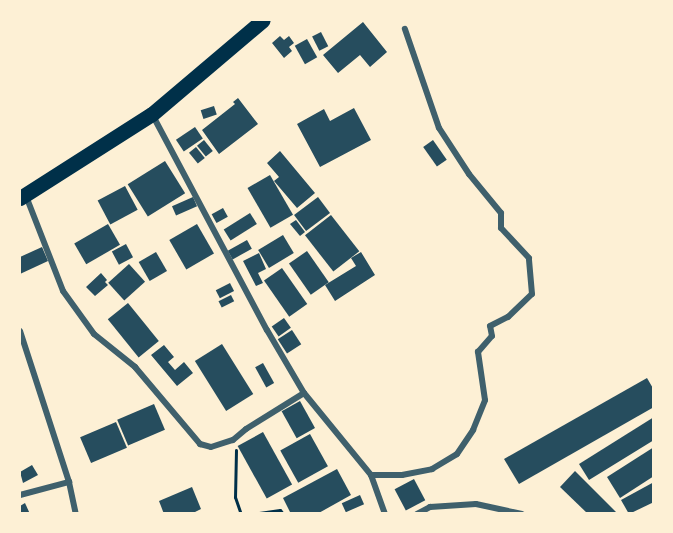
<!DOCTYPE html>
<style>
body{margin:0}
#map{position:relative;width:673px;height:533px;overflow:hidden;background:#fdf0d5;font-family:Overpass,sans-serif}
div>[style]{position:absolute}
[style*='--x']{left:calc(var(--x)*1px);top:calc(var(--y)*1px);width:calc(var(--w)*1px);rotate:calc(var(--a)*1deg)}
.building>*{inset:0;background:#264d5e;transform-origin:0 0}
.path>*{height:3px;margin:-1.5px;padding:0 1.5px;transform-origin:1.5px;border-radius:1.5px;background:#003049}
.minor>*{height:6px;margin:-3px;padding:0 3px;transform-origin:3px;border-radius:3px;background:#3f606c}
.primary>*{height:15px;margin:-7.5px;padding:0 7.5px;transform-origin:7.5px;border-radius:7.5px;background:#003049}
span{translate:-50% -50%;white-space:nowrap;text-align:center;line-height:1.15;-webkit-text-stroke:4.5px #fdf0d5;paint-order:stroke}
.frame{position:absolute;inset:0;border:21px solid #fdf0d5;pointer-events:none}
</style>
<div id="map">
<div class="building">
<div style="clip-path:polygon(363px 22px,387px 52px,370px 67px,360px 55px,338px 73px,323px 55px)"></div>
<div style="left:321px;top:32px;width:16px;height:10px;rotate:63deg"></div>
<div style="clip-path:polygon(280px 36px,284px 40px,289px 36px,294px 43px,289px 47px,292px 51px,284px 58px,272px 43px)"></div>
<div style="left:307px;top:39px;width:21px;height:14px;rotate:61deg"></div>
<div style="clip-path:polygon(238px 98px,258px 124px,219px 154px,202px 130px,235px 104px,233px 102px)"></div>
<div style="left:214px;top:106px;width:9px;height:14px;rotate:72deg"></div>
<div style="clip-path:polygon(354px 108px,371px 140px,320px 167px,297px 124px,324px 109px,330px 121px)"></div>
<div style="left:195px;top:127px;width:14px;height:23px;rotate:56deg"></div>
<div style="left:204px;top:140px;width:14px;height:9px;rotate:51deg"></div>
<div style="left:433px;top:140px;width:24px;height:12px;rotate:55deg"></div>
<div style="left:196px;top:147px;width:14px;height:9px;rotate:51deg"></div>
<div style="clip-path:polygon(280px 151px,315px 193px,297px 208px,274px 181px,279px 177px,267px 163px)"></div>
<div style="left:165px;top:161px;width:38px;height:44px;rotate:58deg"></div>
<div style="left:270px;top:175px;width:46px;height:26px;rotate:60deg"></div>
<div style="left:125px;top:186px;width:27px;height:31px;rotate:62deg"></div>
<div style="left:193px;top:197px;width:10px;height:23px;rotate:66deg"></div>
<div style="left:318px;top:197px;width:20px;height:30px;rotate:53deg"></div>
<div style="left:223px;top:208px;width:10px;height:13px;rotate:61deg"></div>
<div style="left:250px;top:213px;width:13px;height:31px;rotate:58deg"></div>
<div style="left:331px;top:215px;width:46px;height:33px;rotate:52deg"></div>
<div style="clip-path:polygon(296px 220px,305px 232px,300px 236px,290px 224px)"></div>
<div style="left:108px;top:224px;width:24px;height:39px;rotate:60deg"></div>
<div style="left:197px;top:224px;width:34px;height:32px;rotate:60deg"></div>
<div style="left:283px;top:235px;width:21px;height:29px;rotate:59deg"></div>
<div style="left:247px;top:240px;width:10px;height:22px;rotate:61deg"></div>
<div style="left:126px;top:244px;width:15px;height:16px;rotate:62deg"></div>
<div style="clip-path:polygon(42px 247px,48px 261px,20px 274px,20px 257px)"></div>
<div style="left:307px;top:251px;width:38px;height:22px;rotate:55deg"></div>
<div style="left:156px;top:252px;width:22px;height:20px;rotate:60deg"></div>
<div style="clip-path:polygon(361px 252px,375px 275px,335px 301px,325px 285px,356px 266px,351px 258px)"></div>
<div style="clip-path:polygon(259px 253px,266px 269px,258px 273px,263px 283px,256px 286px,243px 261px)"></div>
<div style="left:129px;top:264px;width:24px;height:28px;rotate:48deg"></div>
<div style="left:282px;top:268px;width:44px;height:22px;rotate:55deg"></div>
<div style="clip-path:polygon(101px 273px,107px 280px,105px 282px,108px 285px,95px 296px,86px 287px)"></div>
<div style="left:230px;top:283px;width:9px;height:16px;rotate:63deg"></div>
<div style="left:231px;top:295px;width:7px;height:14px;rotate:63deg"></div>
<div style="left:128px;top:303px;width:49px;height:26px;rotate:51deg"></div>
<div style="left:284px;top:318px;width:12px;height:15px;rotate:55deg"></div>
<div style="left:292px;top:330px;width:17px;height:17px;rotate:57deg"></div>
<div style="left:222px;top:344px;width:59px;height:32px;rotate:58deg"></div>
<div style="clip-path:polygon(164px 345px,174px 357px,168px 362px,175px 370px,184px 362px,193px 373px,177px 386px,151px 355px)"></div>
<div style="left:263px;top:363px;width:23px;height:9px;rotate:61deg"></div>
<div style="clip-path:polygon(647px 378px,654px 390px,654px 407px,519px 484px,504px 459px)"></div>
<div style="left:300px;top:401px;width:31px;height:21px;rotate:61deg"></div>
<div style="left:154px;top:404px;width:28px;height:40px;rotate:67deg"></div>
<div style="clip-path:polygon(654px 417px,654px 440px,589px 480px,579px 464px)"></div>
<div style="left:116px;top:422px;width:28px;height:39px;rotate:67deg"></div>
<div style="left:263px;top:432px;width:60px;height:29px;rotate:61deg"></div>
<div style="left:310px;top:434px;width:37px;height:34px;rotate:61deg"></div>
<div style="clip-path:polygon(654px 447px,654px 476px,620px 498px,607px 477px)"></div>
<div style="clip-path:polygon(32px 465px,38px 475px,23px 483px,20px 472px)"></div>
<div style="clip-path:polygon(337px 469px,351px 495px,317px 514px,291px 514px,283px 498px)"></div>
<div style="clip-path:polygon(575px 471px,618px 514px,588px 514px,560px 487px)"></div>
<div style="left:414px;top:479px;width:24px;height:22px;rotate:62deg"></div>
<div style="clip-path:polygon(654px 482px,654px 502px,629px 514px,621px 500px)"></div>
<div style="clip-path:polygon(192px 487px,201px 509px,191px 514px,164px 514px,159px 501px)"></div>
<div style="left:360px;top:495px;width:10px;height:20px;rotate:66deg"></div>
<div style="clip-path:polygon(25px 503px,30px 514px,20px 514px,20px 506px)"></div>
</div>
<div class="path">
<div style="--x:236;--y:450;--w:47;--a:91.2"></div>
<div style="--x:235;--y:497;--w:18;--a:71"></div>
<div style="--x:252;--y:514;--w:28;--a:-8"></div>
<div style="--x:280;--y:510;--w:5;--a:53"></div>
</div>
<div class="minor">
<div style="--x:152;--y:114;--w:245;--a:62"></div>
<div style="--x:267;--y:330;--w:73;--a:59.6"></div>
<div style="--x:304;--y:393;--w:106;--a:50.7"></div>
<div style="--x:371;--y:475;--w:41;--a:70.3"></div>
<div style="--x:26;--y:196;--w:102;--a:68.7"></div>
<div style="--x:63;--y:291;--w:53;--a:54.2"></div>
<div style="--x:94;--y:334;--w:53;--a:38.8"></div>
<div style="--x:135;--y:367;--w:101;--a:49.8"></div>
<div style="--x:200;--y:444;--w:11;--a:15"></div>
<div style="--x:211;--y:447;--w:23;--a:-18"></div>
<div style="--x:233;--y:440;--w:17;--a:-40"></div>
<div style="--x:246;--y:429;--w:68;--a:-31.8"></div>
<div style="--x:20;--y:331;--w:159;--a:72"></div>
<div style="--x:69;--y:482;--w:33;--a:78"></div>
<div style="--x:371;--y:475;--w:31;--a:0"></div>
<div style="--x:402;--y:475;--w:31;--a:-11"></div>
<div style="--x:432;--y:469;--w:29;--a:-31"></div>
<div style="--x:457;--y:454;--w:29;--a:-56"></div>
<div style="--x:473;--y:430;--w:32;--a:-68"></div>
<div style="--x:485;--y:400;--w:49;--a:-98.3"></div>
<div style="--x:478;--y:352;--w:21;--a:-49"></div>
<div style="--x:492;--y:336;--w:10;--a:-101"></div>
<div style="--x:490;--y:326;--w:20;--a:-27"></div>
<div style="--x:508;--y:317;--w:33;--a:-44"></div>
<div style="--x:532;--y:294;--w:36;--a:-95"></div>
<div style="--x:529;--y:258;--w:41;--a:-133"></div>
<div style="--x:501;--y:228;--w:15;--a:-90"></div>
<div style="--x:501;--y:213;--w:50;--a:-129.4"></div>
<div style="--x:469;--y:174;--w:55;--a:-123.1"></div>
<div style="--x:439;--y:128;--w:105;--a:-109"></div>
<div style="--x:20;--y:495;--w:51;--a:-14.9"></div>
<div style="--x:417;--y:514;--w:15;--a:-28"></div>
<div style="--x:430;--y:507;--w:46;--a:-3.7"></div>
<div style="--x:476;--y:504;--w:47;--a:12.3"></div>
</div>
<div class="primary">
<div style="--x:20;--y:198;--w:156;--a:-32.5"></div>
<div style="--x:152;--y:114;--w:145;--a:-40.3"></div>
</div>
<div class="frame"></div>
</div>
